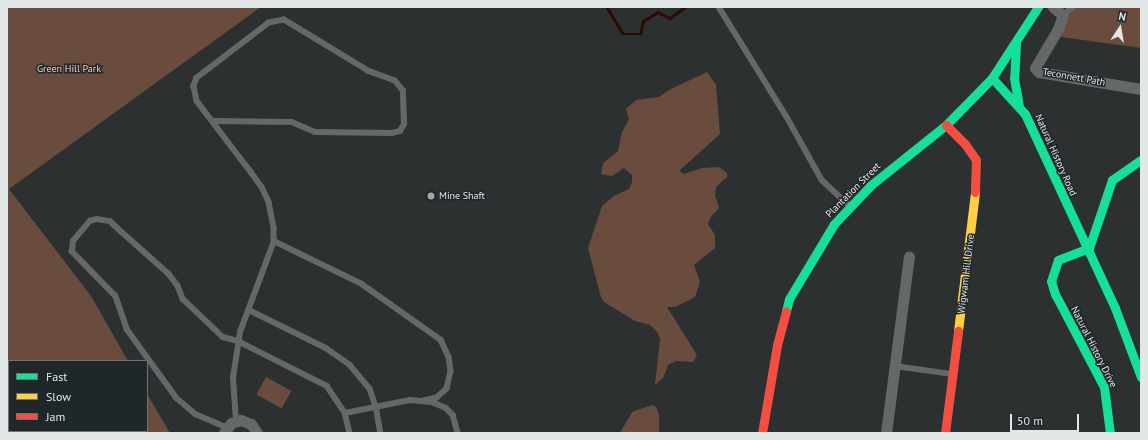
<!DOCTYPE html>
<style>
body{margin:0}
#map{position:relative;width:1148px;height:440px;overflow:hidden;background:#2c3031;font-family:"PT Sans",sans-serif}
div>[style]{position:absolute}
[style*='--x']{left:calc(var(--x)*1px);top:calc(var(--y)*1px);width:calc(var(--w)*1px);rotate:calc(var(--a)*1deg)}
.green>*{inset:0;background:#694c3e;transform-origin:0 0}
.stream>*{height:2.5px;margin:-1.25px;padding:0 1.25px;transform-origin:1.25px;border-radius:1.25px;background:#2c0b04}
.lane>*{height:5.5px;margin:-2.75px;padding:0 2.75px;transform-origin:2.75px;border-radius:2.75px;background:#666768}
.street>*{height:11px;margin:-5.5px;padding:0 5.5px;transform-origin:5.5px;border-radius:5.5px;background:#666768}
.fast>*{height:9px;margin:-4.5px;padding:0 4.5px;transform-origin:4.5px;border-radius:4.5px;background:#16e098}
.slow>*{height:9px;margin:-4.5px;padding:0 4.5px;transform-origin:4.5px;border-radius:4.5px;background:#ffcf43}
.jam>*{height:9px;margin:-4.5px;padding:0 4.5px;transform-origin:4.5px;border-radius:4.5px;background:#f24e42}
.dots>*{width:11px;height:11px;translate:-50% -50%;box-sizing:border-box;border:2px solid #202729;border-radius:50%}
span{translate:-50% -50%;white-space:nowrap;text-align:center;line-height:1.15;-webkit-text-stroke:3px #202729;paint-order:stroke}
.park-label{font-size:10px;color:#f3cfc0}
.street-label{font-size:10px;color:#e2e7e8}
.poi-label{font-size:10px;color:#e2e7e8}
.left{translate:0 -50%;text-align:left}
.frame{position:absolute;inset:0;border:8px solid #e2e7e8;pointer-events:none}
.legend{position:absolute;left:8px;top:360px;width:140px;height:72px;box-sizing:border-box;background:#202729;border:1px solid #6e7475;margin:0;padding:5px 7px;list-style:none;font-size:12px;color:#e2e7e8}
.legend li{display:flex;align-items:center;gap:8px;height:20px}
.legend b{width:20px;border:1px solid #6e7475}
.north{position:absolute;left:1100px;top:8px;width:40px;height:40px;-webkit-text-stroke:3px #202729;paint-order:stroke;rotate:12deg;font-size:11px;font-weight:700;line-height:16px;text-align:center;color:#e2e7e8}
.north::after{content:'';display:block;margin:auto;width:14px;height:18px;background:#e2e7e8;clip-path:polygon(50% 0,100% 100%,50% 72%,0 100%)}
.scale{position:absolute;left:1010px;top:414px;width:69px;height:18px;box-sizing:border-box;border:2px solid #e2e7e8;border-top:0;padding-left:5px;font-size:12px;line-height:14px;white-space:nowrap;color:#e2e7e8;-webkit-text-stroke:3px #202729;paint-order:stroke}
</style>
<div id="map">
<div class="green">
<div style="clip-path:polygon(7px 7px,261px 7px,9px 189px,91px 296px,128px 361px,9px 361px,9px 431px,147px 431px,147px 394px,170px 433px,7px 433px)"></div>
<div style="clip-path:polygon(1072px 7px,1141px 7px,1141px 48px,1061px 37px)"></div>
<div style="clip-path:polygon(707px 72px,716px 85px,720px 134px,679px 171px,684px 174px,702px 168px,719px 167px,727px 173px,727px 177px,716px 187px,715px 195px,719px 208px,710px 218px,708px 224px,715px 235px,715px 248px,694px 265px,700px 282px,695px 297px,675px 307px,667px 307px,697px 355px,693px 362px,676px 361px,668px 365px,663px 378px,655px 385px,660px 339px,658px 333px,650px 325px,635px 321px,604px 302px,601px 297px,588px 248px,602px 206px,614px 196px,629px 189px,632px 182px,632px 175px,624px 168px,612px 176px,601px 174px,603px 163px,618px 151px,622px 132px,629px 119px,626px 109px,636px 100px,659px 97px,669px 90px)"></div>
<div style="left:266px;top:377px;width:29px;height:20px;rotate:29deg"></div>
<div style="clip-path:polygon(652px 405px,656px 407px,659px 415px,659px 433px,620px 433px,632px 412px)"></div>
</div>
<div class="stream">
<div style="--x:607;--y:7;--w:31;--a:59"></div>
<div style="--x:623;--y:34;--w:17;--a:0"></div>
<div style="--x:640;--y:34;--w:13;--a:-77"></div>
<div style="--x:643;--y:21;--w:17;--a:-31"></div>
<div style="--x:658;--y:12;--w:13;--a:27"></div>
<div style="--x:670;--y:18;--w:19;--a:-36"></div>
</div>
<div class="lane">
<div style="--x:719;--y:7;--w:129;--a:58.3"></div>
<div style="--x:787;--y:117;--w:72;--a:60.9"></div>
<div style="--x:822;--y:180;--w:38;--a:43"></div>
<div style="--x:1063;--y:15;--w:13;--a:-39"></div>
<div style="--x:213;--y:121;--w:79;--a:0.7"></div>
<div style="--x:292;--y:122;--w:25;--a:23"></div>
<div style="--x:315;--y:132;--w:77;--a:0.7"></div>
<div style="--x:392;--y:133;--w:8;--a:-14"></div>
<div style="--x:400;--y:131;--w:8;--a:-60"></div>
<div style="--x:404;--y:124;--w:33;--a:-92"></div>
<div style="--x:403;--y:91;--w:13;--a:-129"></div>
<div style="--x:395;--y:81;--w:29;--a:-160"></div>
<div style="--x:368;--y:71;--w:98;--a:-148.7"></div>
<div style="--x:284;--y:20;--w:15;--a:169"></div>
<div style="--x:269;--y:23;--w:91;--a:142.6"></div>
<div style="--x:197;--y:78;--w:9;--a:111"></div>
<div style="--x:194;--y:86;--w:15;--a:79"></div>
<div style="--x:197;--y:101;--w:73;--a:52.8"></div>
<div style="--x:241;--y:159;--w:16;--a:52"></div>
<div style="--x:251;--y:172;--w:19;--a:54"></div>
<div style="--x:262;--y:187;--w:17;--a:65"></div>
<div style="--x:269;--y:202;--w:26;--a:79"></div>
<div style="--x:274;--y:228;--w:13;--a:90"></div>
<div style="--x:249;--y:310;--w:86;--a:26.3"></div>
<div style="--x:326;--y:348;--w:29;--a:35"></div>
<div style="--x:350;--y:365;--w:31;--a:50"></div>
<div style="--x:370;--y:389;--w:18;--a:71"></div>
<div style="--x:376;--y:406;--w:27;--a:80"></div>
<div style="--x:895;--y:366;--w:58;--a:8"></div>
<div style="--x:345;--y:413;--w:66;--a:-11.3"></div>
<div style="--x:410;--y:400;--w:22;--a:5"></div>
<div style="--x:432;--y:402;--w:15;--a:23"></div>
<div style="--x:446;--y:408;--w:10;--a:45"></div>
<div style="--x:453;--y:415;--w:19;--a:74"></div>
<div style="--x:236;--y:421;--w:43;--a:-94"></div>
<div style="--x:233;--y:378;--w:47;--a:-81.3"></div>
<div style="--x:240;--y:332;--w:97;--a:-69.5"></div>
<div style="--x:274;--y:241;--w:98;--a:26"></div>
<div style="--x:362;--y:284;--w:97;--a:35.3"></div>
<div style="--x:441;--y:340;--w:19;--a:65"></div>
<div style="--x:449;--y:357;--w:14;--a:82"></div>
<div style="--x:451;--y:371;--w:18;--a:103"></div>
<div style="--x:447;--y:389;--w:13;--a:138"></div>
<div style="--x:437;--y:398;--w:13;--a:167"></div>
<div style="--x:227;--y:428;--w:34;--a:-157"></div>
<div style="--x:196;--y:415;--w:26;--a:-140"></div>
<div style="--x:176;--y:398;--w:84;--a:-125.8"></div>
<div style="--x:127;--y:330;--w:36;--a:-109"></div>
<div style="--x:115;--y:296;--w:62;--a:-134.3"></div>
<div style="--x:72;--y:252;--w:11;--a:-85"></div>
<div style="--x:73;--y:241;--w:26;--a:-50"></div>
<div style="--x:90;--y:221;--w:7;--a:-16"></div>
<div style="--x:97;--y:219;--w:13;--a:9"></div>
<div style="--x:110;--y:221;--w:16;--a:43"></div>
<div style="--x:122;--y:232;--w:63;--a:41.8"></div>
<div style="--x:169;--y:274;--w:15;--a:53"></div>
<div style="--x:178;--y:286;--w:14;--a:69"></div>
<div style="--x:183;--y:299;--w:55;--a:43.5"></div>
<div style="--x:223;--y:337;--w:16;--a:15"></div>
<div style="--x:238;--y:341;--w:100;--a:26.8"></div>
<div style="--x:327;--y:386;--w:32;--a:56"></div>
<div style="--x:345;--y:413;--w:21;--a:76"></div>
</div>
<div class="street">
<div style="--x:1053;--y:7;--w:13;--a:39"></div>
<div style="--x:1063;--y:15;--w:15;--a:110"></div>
<div style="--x:1058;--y:29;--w:45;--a:120.5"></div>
<div style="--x:1035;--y:68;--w:6;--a:45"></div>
<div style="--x:1039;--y:72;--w:103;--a:9.5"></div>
<div style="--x:224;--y:433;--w:12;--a:-55"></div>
<div style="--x:231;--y:423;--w:10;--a:-17"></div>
<div style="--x:241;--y:420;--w:11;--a:22"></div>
<div style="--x:251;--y:424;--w:11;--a:56"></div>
<div style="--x:886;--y:433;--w:178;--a:-82.6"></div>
</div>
<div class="fast">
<div style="--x:1016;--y:44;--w:34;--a:93"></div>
<div style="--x:1014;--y:78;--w:27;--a:80"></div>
<div style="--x:992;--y:78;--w:49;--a:47.5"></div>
<div style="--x:1025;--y:114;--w:214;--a:65.1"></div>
<div style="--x:1115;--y:308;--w:74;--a:69.4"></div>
<div style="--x:1089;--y:248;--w:33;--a:159"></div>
<div style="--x:1058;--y:260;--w:22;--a:108"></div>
<div style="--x:1051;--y:281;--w:14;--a:73"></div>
<div style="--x:1055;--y:294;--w:105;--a:62.2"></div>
<div style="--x:1104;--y:387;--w:46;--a:82.6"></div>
<div style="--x:1089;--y:248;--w:72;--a:-71.3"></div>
<div style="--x:1112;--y:180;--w:35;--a:-35"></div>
<div style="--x:786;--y:311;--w:12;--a:-76"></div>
<div style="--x:789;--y:299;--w:87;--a:-59"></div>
<div style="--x:834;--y:224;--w:54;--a:-46.5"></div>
<div style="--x:871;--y:185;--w:96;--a:-38.7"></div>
<div style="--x:946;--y:125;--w:66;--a:-45.6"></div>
<div style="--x:992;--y:78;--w:85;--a:-57.1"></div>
</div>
<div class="slow">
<div style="--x:958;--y:331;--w:140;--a:-83"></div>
</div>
<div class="jam">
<div style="--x:946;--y:125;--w:27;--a:45"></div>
<div style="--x:965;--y:144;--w:19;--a:55"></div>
<div style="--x:976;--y:160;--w:32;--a:92"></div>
<div style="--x:762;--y:433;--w:89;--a:-80.3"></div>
<div style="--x:777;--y:345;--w:35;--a:-75"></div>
<div style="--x:945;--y:433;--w:103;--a:-82.7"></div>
</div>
<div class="dots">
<div style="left:431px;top:196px;background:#a2a7a8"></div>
</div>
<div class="park-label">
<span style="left:69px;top:69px">Green Hill Park</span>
</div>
<div class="street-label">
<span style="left:1074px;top:77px;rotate:10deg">Teconnett Path</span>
<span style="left:1056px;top:155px;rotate:66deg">Natural History Road</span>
<span style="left:853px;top:190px;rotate:-45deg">Plantation Street</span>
<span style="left:966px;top:274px;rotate:-83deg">Wigwam Hill Drive</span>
<span style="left:1094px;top:347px;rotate:63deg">Natural History Drive</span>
</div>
<div class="poi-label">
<span class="left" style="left:439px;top:196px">Mine Shaft</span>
</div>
<div class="frame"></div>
<ul class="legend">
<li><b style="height:5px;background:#16e098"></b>Fast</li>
<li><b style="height:5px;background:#ffcf43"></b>Slow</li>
<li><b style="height:5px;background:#f24e42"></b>Jam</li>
</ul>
<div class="north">N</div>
<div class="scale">50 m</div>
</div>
